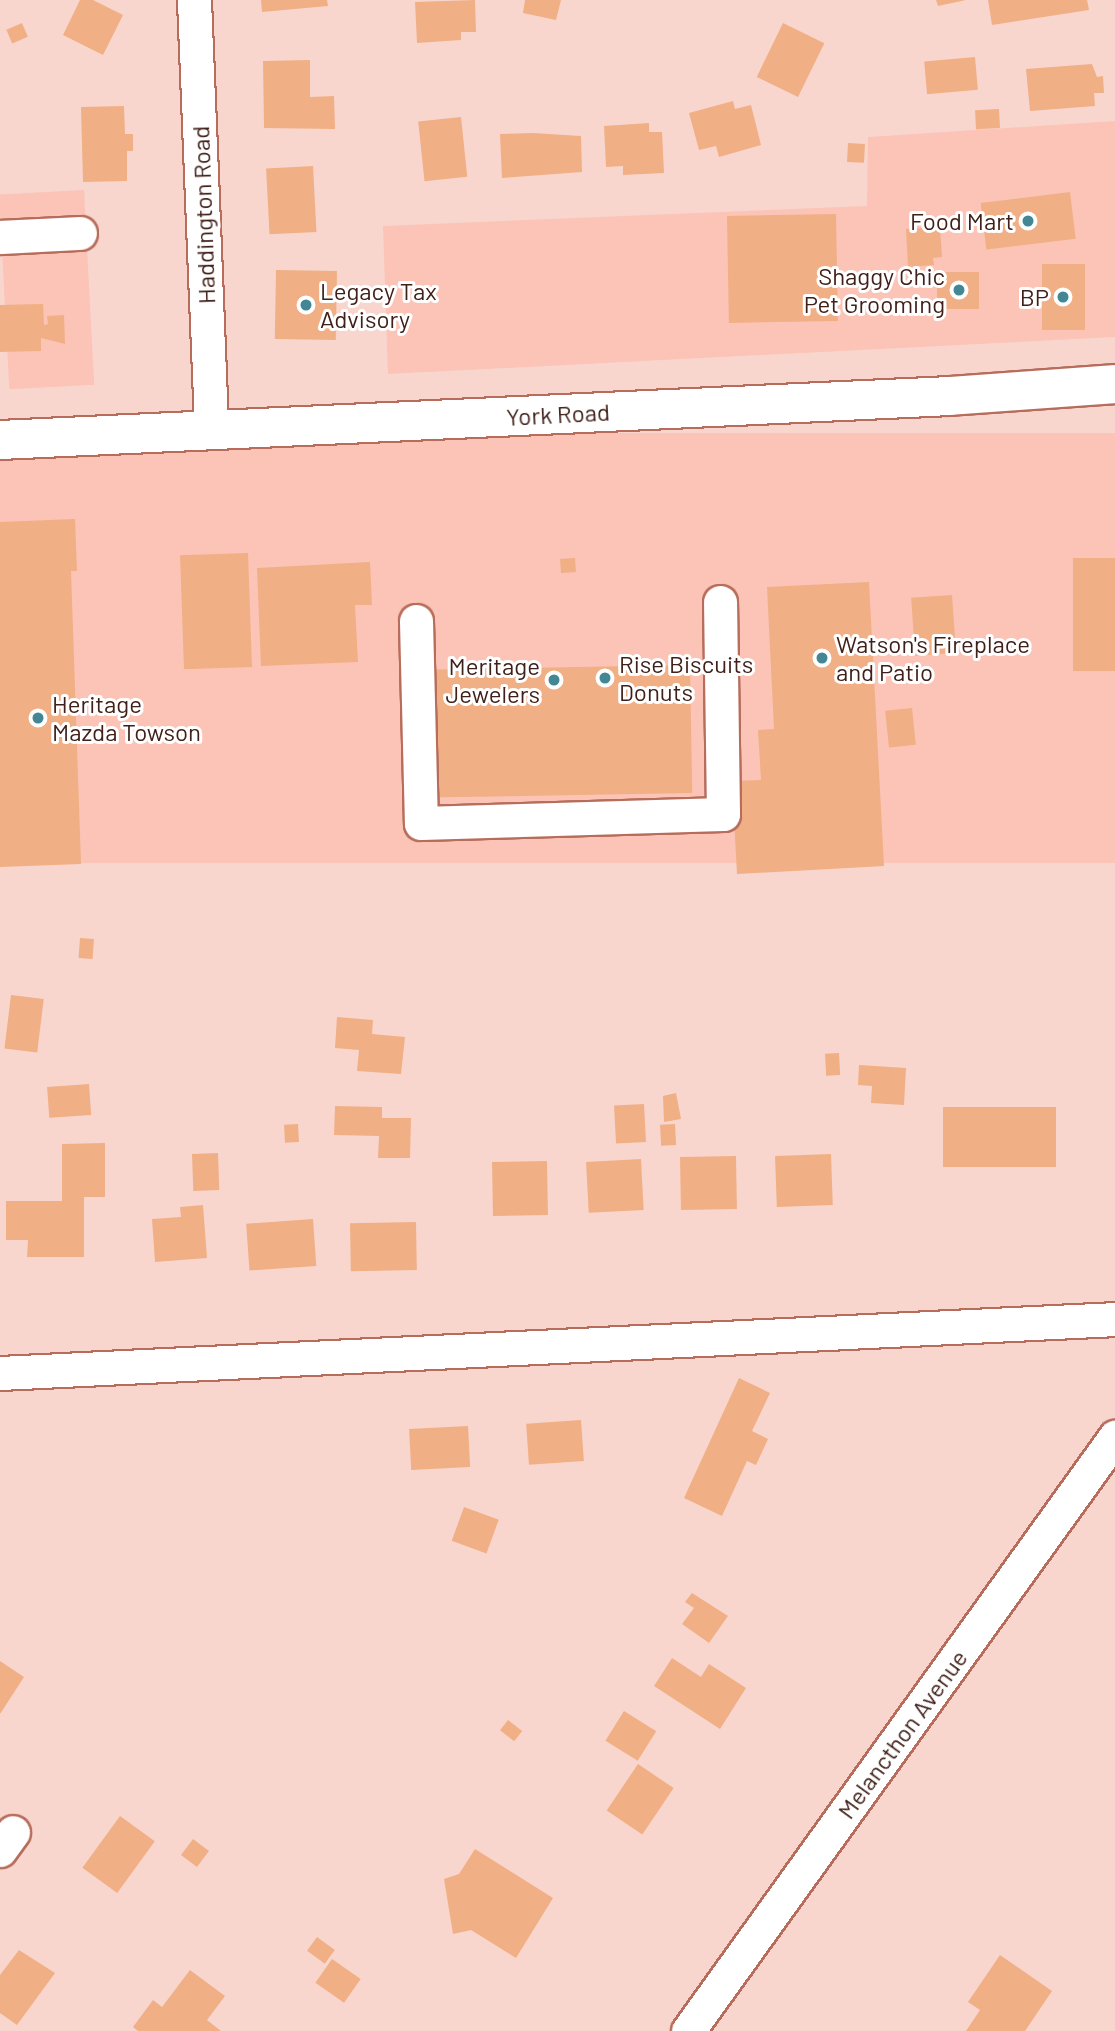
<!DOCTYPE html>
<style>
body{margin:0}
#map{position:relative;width:1115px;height:2031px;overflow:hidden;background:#f8d6ce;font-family:Barlow,sans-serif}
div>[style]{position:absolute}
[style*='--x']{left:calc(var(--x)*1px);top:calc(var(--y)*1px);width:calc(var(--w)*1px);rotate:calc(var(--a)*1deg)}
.built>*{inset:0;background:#fbc4b7;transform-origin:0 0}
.building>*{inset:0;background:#f1af85;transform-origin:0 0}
.roads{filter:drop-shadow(2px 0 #b86d5c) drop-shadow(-2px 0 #b86d5c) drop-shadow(0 2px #b86d5c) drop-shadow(0 -2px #b86d5c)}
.minor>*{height:33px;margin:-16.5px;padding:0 16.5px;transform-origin:16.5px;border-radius:16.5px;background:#fff}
.major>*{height:38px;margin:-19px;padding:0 19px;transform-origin:19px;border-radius:19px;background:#fff}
.dots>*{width:19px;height:19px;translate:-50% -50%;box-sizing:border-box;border:4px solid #fff;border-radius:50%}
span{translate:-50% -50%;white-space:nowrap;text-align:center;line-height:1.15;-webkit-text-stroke:6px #fff;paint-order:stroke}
.street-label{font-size:24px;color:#402019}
.poi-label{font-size:24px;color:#402019}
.right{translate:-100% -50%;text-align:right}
.left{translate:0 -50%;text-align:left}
</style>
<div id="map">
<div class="built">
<div style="clip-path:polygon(1115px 121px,1115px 337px,388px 374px,383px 226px,867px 206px,868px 137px)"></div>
<div style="left:84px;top:190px;width:195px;height:85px;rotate:87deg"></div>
<div style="left:1115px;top:433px;width:430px;height:1116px;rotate:90deg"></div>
</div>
<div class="building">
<div style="clip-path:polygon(80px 0,93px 0,123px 15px,103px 55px,63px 35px)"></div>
<div style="clip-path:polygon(261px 0,327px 0,328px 6px,262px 12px)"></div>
<div style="clip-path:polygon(475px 0,476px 32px,461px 32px,461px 40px,417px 43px,415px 2px)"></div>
<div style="clip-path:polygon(525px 0,561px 0,556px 20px,523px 13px)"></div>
<div style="clip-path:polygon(936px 0,966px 0,938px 6px)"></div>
<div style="clip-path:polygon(988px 0,1087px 0,1089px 10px,992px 25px)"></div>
<div style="left:22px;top:23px;width:15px;height:17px;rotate:67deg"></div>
<div style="left:783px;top:23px;width:46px;height:60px;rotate:26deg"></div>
<div style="left:975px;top:57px;width:33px;height:51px;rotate:85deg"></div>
<div style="clip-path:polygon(310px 60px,310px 97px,334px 96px,335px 129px,264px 128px,263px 61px)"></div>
<div style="clip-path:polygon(1092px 64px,1097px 77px,1103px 76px,1104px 93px,1094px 93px,1095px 106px,1030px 111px,1026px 69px)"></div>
<div style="clip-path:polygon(733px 101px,735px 109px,751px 105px,761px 145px,719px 157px,716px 146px,699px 150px,689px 113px)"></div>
<div style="clip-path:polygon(124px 106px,125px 134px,133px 134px,133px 151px,127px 151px,127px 181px,83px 182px,81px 107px)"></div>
<div style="left:999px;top:109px;width:19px;height:24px;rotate:87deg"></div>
<div style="left:461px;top:117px;width:60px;height:43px;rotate:84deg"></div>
<div style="clip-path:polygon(649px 123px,649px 132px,662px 132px,664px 173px,623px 175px,623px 166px,606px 167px,604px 126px)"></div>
<div style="clip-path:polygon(533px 133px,581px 136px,582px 172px,502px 178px,500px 134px)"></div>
<div style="left:848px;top:143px;width:17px;height:19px;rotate:3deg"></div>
<div style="left:313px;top:166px;width:66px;height:47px;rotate:87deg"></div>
<div style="left:1070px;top:192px;width:47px;height:90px;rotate:83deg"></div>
<div style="left:836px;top:214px;width:107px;height:109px;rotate:89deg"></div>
<div style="clip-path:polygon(940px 227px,942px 257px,933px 258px,934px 265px,908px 267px,906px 229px)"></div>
<div style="left:1042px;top:264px;width:43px;height:66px"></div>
<div style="left:276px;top:270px;width:61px;height:69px;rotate:1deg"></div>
<div style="left:979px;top:272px;width:37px;height:42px;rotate:90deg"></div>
<div style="clip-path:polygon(43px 304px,44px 325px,48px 324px,47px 316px,64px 315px,65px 344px,41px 338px,41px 351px,0 352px,0 305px)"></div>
<div style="clip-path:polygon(75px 519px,77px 571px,71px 571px,81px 864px,0 867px,0 522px)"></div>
<div style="left:248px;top:553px;width:114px;height:68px;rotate:88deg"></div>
<div style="left:575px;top:558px;width:14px;height:15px;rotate:86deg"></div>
<div style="left:1115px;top:558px;width:113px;height:42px;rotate:90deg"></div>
<div style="clip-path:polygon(370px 562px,372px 605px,355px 605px,358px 662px,261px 666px,257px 568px)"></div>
<div style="clip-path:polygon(869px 582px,884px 866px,737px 874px,732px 781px,761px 780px,758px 730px,774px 729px,767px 587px)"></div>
<div style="left:952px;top:595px;width:58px;height:41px;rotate:86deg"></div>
<div style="left:690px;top:665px;width:128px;height:266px;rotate:89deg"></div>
<div style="left:912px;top:708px;width:37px;height:27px;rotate:84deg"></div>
<div style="left:80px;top:938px;width:14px;height:20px;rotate:4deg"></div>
<div style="left:11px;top:995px;width:33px;height:54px;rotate:7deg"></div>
<div style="clip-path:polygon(337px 1017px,373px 1020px,372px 1034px,405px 1037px,401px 1074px,357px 1071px,359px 1050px,335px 1048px)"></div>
<div style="left:839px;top:1053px;width:22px;height:14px;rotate:87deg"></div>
<div style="clip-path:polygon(859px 1065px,906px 1068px,904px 1105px,871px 1103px,872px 1086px,858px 1085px)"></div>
<div style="left:89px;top:1084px;width:31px;height:42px;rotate:86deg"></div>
<div style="clip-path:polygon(676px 1093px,681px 1119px,664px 1122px,663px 1096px)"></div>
<div style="left:644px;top:1104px;width:38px;height:30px;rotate:87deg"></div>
<div style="clip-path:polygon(335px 1106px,382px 1107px,382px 1118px,411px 1118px,410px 1158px,378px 1158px,379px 1136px,334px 1135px)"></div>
<div style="left:943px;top:1107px;width:113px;height:60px"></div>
<div style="left:298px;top:1124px;width:18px;height:14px;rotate:87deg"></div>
<div style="left:675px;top:1124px;width:21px;height:15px;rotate:87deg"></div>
<div style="clip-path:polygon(105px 1143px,105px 1197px,84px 1197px,84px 1257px,27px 1257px,28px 1240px,6px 1240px,6px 1201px,62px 1201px,62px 1144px)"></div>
<div style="left:218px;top:1153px;width:37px;height:26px;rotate:88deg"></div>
<div style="left:831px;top:1154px;width:51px;height:56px;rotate:88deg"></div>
<div style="left:736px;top:1156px;width:53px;height:56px;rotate:89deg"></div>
<div style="left:641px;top:1159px;width:51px;height:55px;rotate:87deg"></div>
<div style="left:547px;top:1161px;width:54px;height:55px;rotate:89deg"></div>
<div style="clip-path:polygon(203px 1205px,207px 1258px,155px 1262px,152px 1219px,181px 1217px,180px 1207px)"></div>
<div style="left:313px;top:1219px;width:47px;height:67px;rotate:86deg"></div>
<div style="left:416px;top:1222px;width:48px;height:66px;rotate:89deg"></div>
<div style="clip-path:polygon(739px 1378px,770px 1393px,752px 1431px,768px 1439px,756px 1465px,747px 1461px,722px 1516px,684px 1498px)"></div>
<div style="left:581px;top:1420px;width:41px;height:55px;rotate:86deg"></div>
<div style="left:468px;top:1426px;width:41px;height:59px;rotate:87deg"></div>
<div style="left:464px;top:1507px;width:37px;height:36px;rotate:20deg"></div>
<div style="clip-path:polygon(692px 1593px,728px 1616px,709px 1643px,682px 1624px,694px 1608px,685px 1602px)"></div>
<div style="clip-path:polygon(672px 1658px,701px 1677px,709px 1664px,746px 1688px,720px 1729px,654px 1686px)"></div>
<div style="clip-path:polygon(0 1661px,24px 1677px,0 1714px)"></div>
<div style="left:624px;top:1711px;width:38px;height:35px;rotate:32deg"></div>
<div style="left:508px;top:1720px;width:18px;height:13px;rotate:38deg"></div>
<div style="left:638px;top:1764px;width:43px;height:56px;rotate:34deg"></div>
<div style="left:120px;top:1816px;width:43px;height:64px;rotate:36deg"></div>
<div style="left:193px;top:1839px;width:20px;height:20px;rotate:37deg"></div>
<div style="clip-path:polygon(475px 1849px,553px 1898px,516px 1958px,471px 1930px,453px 1934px,444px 1879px,459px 1874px)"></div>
<div style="left:317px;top:1937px;width:22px;height:17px;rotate:36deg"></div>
<div style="clip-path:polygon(19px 1950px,55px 1973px,17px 2025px,0 2013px,0 1975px)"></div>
<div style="clip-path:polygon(1000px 1955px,1052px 1991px,1025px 2031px,966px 2031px,980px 2010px,968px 2002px)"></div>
<div style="left:332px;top:1959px;width:35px;height:29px;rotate:35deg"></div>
<div style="clip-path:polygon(190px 1970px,225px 1996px,207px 2020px,221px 2031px,138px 2031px,133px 2027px,153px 2000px,162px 2007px)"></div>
</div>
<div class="roads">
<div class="minor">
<div style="--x:194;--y:0;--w:430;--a:87.7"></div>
<div style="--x:0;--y:237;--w:80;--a:-2.9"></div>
<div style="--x:416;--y:621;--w:202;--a:88.6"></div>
<div style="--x:421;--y:823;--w:302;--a:-1.7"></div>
<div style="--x:723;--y:814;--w:212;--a:-90.8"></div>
<div style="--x:0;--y:1373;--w:1116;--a:-2.77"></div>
<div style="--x:0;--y:1850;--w:22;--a:-54"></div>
<div style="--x:688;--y:2031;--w:732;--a:-54.29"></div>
</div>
<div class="major">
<div style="--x:0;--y:440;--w:950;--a:-2.65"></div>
<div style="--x:949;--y:396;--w:166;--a:-4.1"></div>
</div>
</div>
<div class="dots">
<div style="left:1028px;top:221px;background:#438795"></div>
<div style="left:959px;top:290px;background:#438795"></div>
<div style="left:1063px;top:297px;background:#438795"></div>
<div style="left:306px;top:305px;background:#438795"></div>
<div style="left:822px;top:658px;background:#438795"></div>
<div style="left:605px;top:678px;background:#438795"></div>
<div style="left:554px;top:680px;background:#438795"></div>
<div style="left:38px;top:718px;background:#438795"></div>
</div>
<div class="street-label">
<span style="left:203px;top:215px;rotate:-92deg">Haddington Road</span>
<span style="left:558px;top:414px;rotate:-3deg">York Road</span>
<span style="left:902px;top:1734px;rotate:-54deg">Melancthon Avenue</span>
</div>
<div class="poi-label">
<span class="right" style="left:1014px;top:221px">Food Mart</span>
<span class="right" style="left:945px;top:290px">Shaggy Chic<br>Pet Grooming</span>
<span class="left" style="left:320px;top:305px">Legacy Tax<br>Advisory</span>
<span class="right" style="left:1049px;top:297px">BP</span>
<span class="left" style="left:836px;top:658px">Watson's Fireplace<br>and Patio</span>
<span class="left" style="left:619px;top:678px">Rise Biscuits<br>Donuts</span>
<span class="right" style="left:540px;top:680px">Meritage<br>Jewelers</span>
<span class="left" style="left:52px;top:718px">Heritage<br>Mazda Towson</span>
</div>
</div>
